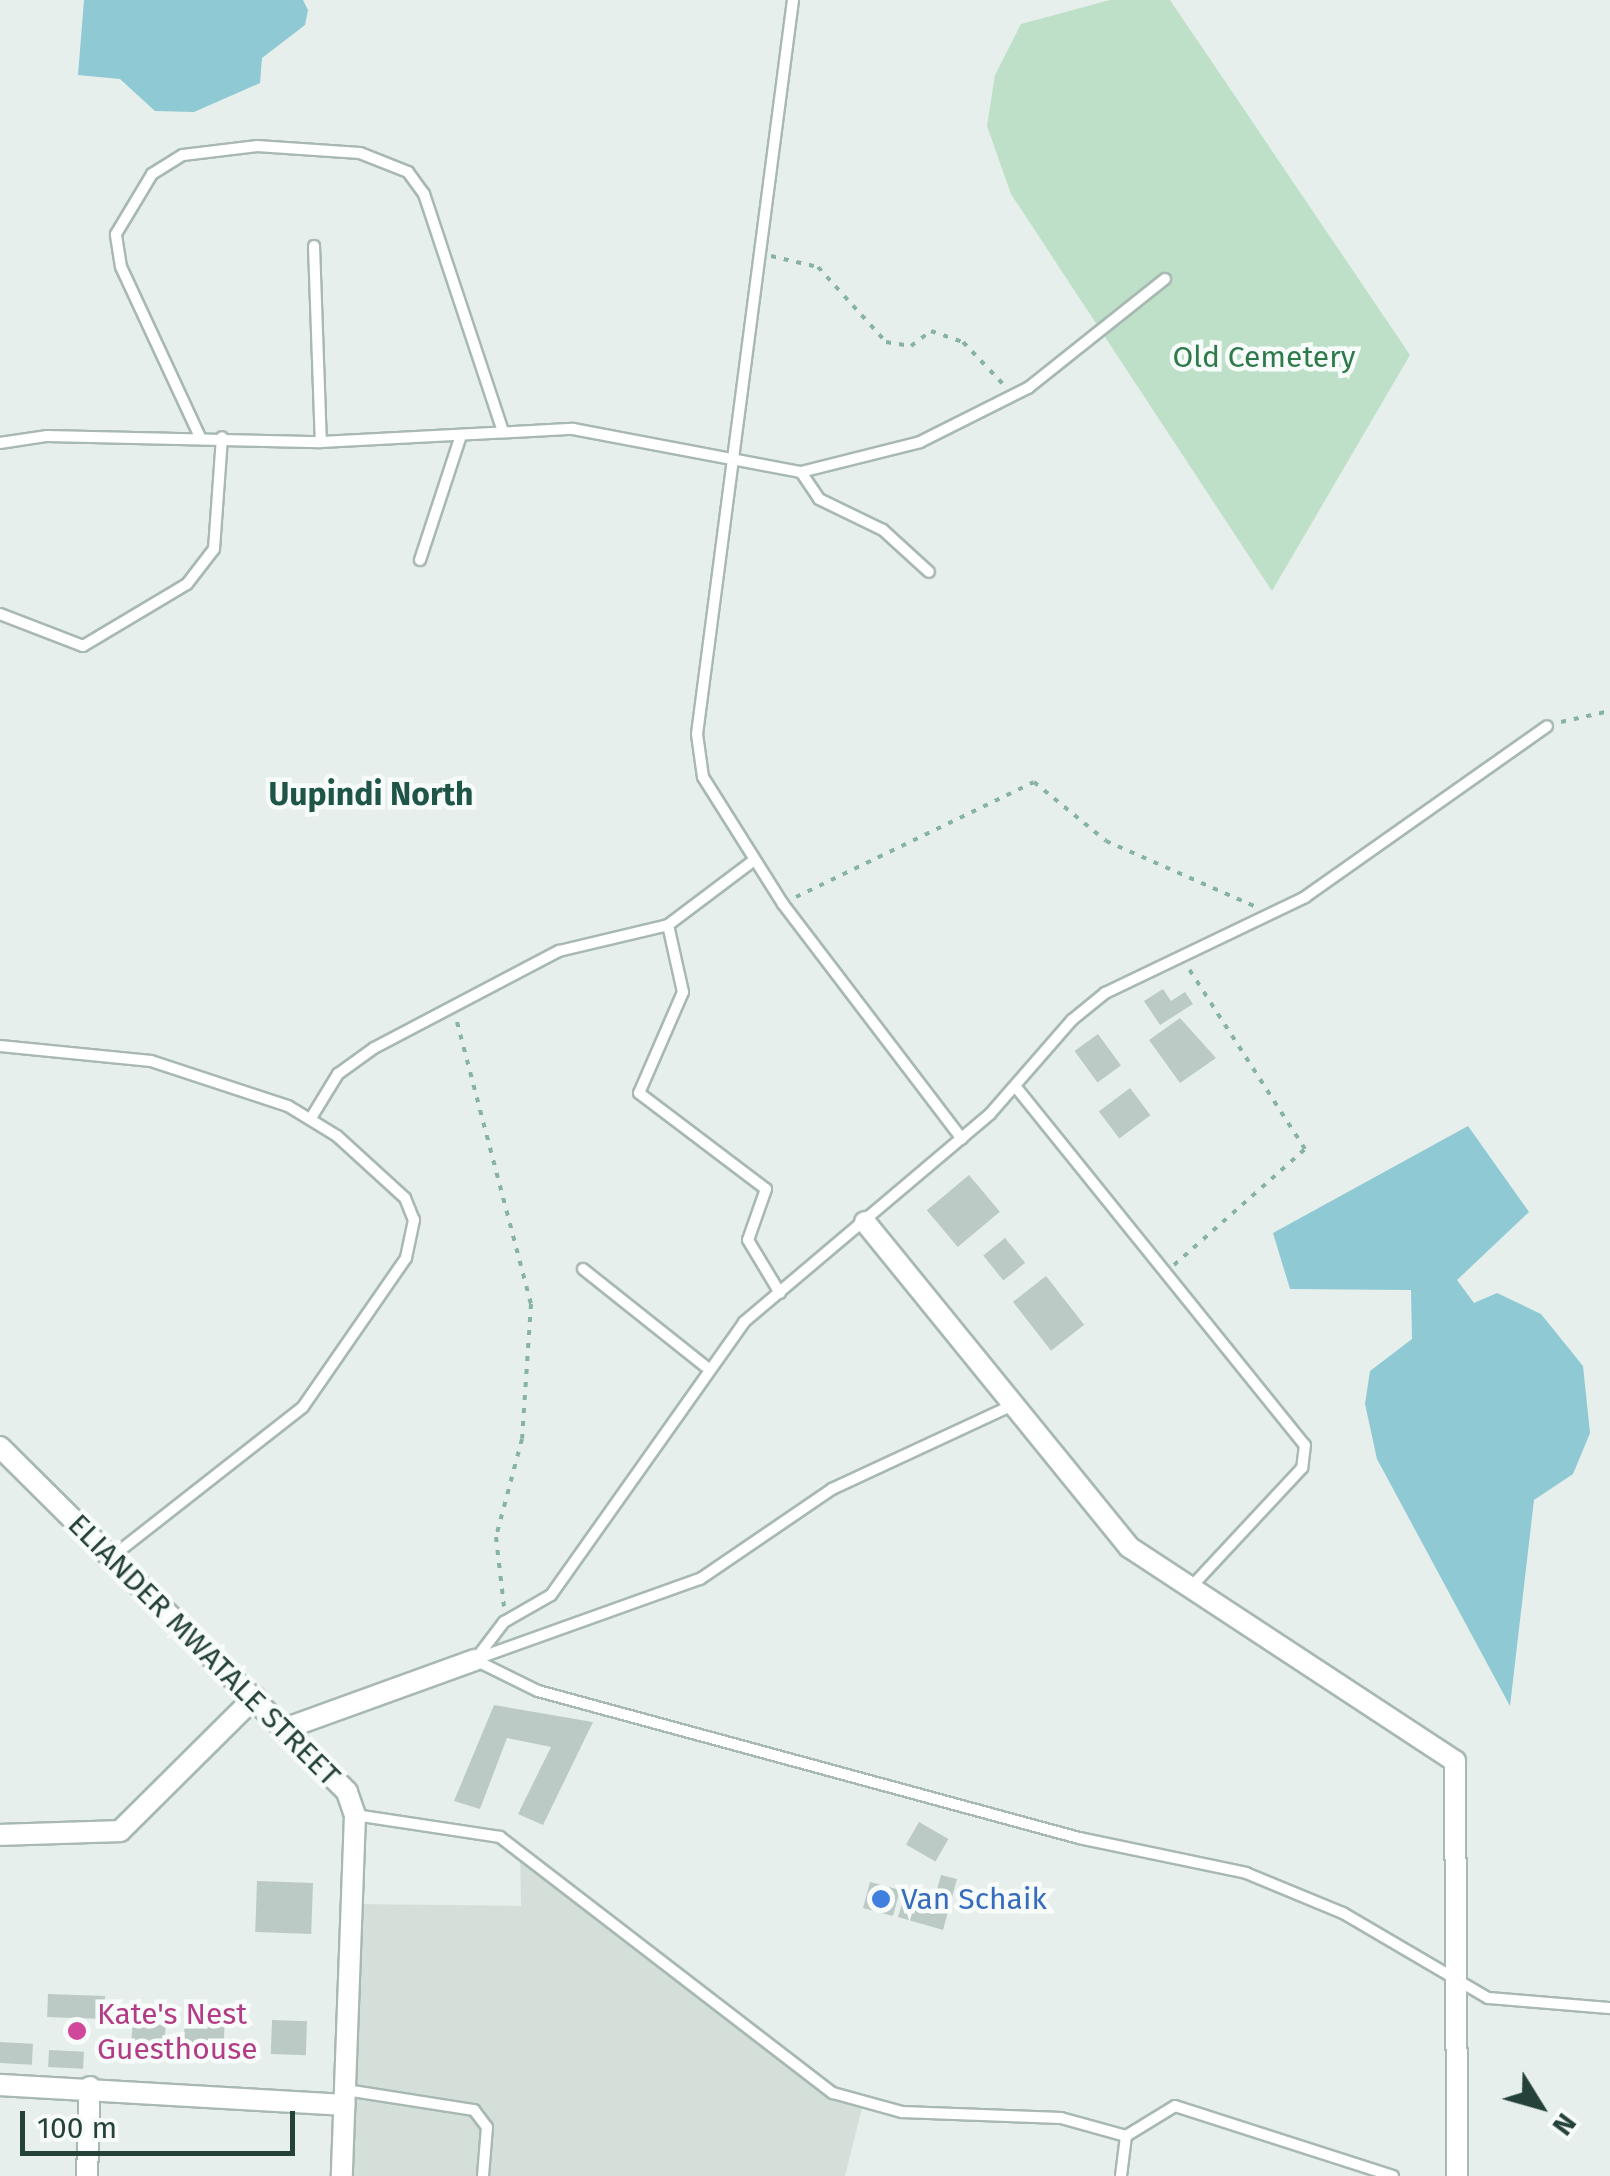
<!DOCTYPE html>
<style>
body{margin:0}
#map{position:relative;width:1610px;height:2176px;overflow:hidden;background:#e6efeb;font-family:"Fira Sans",sans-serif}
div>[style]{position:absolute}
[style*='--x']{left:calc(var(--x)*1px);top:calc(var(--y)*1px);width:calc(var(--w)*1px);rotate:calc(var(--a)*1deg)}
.built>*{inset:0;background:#d4dfda}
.green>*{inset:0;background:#bfe0c8}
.water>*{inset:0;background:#8ec9d4}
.building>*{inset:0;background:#bbcac4;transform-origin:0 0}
.path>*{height:4px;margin-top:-2px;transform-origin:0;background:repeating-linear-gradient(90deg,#86b3a5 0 5px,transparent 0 13px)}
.roads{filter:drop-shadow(2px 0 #a8b8b2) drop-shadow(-2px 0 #a8b8b2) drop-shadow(0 2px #a8b8b2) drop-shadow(0 -2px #a8b8b2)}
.service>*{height:10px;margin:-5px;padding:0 5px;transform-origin:5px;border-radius:5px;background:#fff}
.minor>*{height:20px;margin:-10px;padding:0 10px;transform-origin:10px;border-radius:10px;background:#fff}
.dots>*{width:28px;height:28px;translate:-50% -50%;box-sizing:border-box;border:5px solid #f7fbf9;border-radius:50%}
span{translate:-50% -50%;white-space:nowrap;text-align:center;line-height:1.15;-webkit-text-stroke:9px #f7fbf9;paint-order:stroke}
.park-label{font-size:30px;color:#2d7a4b}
.street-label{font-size:30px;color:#24423a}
.shop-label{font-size:30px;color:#366cbe}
.left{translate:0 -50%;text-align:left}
.hotel-label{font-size:30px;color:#b23c85}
.neighbourhood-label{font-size:32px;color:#1f5548;font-weight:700}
.north{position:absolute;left:1490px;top:2056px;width:100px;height:100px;-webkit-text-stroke:8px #f7fbf9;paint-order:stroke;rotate:127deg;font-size:28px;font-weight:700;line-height:40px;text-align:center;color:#24423a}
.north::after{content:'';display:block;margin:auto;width:35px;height:45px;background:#24423a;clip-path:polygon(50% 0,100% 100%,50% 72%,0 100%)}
.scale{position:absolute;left:20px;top:2111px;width:275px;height:45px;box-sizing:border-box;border:5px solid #24423a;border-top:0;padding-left:12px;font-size:30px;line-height:35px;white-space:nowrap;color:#24423a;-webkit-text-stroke:8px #f7fbf9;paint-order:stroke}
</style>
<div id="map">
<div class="built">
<div style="clip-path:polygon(520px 1849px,805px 2077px,863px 2104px,845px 2176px,342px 2176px,352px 1904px,521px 1906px)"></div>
</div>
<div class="green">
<div style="clip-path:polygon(1110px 0,1170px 0,1410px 355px,1272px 591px,1011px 194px,987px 126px,995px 75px,1021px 24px)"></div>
</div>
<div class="water">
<div style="clip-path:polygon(84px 0,303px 0,308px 10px,305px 25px,262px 58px,260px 83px,194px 112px,155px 111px,120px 79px,78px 75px)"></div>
<div style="clip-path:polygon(1468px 1126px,1529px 1212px,1457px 1280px,1474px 1303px,1497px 1293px,1541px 1314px,1583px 1366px,1590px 1433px,1573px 1474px,1534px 1500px,1510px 1706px,1377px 1459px,1365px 1404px,1370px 1371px,1412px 1339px,1411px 1290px,1290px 1289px,1273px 1233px)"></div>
</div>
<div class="building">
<div style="clip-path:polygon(1163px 989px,1171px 1001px,1185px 992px,1193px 1004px,1160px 1025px,1144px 1001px)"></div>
<div style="clip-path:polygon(1180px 1018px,1216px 1058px,1180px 1083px,1149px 1040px)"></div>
<div style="left:1098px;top:1034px;width:39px;height:29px;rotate:54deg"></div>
<div style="left:1130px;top:1088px;width:34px;height:39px;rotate:53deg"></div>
<div style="left:969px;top:1175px;width:48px;height:55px;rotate:50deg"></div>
<div style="left:1005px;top:1238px;width:32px;height:28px;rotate:51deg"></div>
<div style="left:1046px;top:1276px;width:62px;height:42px;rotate:52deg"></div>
<div style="clip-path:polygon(494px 1705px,593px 1722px,543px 1825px,518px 1814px,551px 1747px,507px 1738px,480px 1809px,454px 1801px)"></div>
<div style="left:919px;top:1822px;width:34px;height:26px;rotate:30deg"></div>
<div style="clip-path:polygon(941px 1875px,957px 1879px,943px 1930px,898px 1917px,906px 1892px,934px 1900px)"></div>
<div style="left:257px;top:1881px;width:56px;height:51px;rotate:2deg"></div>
<div style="left:870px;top:1882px;width:31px;height:27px;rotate:15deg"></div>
<div style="left:48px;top:1994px;width:57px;height:23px;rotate:2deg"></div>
<div style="left:185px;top:2016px;width:40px;height:30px;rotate:3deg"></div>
<div style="left:272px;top:2020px;width:35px;height:34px;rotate:2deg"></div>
<div style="left:133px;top:2021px;width:33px;height:29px;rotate:5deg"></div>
<div style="left:0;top:2042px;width:33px;height:21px;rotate:3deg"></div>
<div style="left:49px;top:2050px;width:35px;height:17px;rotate:3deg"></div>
</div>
<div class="path">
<div style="--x:771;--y:256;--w:48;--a:13.2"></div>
<div style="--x:818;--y:267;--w:101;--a:47.8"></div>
<div style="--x:886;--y:342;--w:25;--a:9"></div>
<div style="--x:911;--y:346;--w:25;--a:-37"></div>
<div style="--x:931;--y:331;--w:34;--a:19"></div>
<div style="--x:963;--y:342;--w:58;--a:46.4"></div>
<div style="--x:1561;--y:722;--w:50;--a:-12.7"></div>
<div style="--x:796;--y:897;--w:264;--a:-25.8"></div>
<div style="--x:1034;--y:782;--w:93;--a:39.3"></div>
<div style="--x:1106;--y:841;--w:162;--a:23.7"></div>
<div style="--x:457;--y:1022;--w:292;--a:75.3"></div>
<div style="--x:531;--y:1304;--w:135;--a:93.8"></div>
<div style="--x:522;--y:1439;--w:101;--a:104.9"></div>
<div style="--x:496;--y:1537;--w:70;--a:83.5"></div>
<div style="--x:1174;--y:1265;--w:175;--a:-41.5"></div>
<div style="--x:1305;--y:1149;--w:214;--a:-122.8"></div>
</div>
<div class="roads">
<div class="service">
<div style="--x:793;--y:0;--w:740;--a:97.45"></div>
<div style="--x:697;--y:734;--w:43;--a:82.1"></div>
<div style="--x:703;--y:777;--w:150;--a:57.8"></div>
<div style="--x:783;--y:904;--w:295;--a:52.7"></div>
<div style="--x:314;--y:246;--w:196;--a:88"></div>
<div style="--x:200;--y:437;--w:187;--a:-114.9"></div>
<div style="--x:121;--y:267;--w:33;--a:-99"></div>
<div style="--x:116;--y:234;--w:70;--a:-59"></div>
<div style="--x:152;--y:174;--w:36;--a:-32"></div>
<div style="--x:183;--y:155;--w:75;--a:-6.9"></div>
<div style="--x:257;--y:146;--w:103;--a:3.9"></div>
<div style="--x:360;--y:153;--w:52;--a:21.6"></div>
<div style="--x:408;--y:172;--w:27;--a:54"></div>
<div style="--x:424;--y:194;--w:251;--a:71.6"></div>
<div style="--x:0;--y:443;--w:48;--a:-8.5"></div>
<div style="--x:47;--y:436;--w:274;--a:1.3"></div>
<div style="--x:321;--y:442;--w:252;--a:-3"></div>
<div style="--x:573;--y:429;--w:232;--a:10.7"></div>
<div style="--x:801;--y:472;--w:123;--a:-14.1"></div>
<div style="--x:920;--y:442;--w:121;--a:-26.6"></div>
<div style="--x:1028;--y:388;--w:175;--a:-38.5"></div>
<div style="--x:801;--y:472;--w:32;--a:56"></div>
<div style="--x:819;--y:499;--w:71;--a:25.8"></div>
<div style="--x:883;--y:530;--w:62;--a:42.4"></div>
<div style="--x:420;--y:560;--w:128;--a:-71.8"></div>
<div style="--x:0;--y:614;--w:89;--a:21.1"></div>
<div style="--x:83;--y:646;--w:121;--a:-30.8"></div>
<div style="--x:187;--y:584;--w:44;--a:-52.4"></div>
<div style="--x:214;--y:549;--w:112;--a:-85.9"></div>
<div style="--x:668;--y:925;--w:69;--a:77.4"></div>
<div style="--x:683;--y:992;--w:110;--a:113.5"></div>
<div style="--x:639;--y:1093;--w:159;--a:37.1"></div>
<div style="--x:766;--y:1189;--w:54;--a:109.4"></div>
<div style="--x:748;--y:1240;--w:62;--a:58.9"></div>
<div style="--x:0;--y:1046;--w:152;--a:5.7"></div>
<div style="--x:151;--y:1061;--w:144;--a:18.2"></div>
<div style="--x:288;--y:1106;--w:57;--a:31.5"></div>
<div style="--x:337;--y:1136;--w:92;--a:42.4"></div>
<div style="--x:405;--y:1198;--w:24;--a:68"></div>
<div style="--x:414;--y:1220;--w:39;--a:102"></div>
<div style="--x:406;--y:1258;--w:181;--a:124.7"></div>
<div style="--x:303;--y:1407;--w:243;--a:141.9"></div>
<div style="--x:1015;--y:1086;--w:461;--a:51.1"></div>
<div style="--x:1305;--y:1445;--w:23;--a:97"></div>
<div style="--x:1302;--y:1468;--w:164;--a:133"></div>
<div style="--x:311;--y:1118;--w:52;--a:-58.5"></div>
<div style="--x:338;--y:1074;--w:44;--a:-35.8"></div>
<div style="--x:374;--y:1048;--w:209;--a:-27.7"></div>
<div style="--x:559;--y:951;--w:112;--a:-13.4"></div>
<div style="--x:668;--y:925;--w:106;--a:-37"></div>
<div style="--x:583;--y:1269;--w:156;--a:38.5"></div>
<div style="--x:476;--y:1659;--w:238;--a:-19.7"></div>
<div style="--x:700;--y:1579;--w:160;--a:-34.3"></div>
<div style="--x:832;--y:1489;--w:195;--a:-24.9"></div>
<div style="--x:475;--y:1660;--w:48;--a:-52.7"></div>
<div style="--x:504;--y:1622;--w:54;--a:-29.9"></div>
<div style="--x:551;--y:1595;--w:334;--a:-54.7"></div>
<div style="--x:744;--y:1322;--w:322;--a:-40.2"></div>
<div style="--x:990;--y:1114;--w:125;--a:-48.9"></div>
<div style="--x:1072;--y:1020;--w:43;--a:-39.3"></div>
<div style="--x:1105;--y:993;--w:222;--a:-25.6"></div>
<div style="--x:1305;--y:897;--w:296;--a:-35.2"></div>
<div style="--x:475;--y:1660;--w:70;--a:26.2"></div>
<div style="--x:538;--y:1691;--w:561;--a:15.2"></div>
<div style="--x:1079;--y:1838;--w:171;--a:11.8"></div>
<div style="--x:1246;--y:1873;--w:105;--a:22.4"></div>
<div style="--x:1343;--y:1913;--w:168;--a:30.4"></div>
<div style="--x:1488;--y:1998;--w:122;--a:4.7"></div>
<div style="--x:355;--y:1815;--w:147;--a:8.6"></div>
<div style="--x:500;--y:1837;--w:420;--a:37.6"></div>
<div style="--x:833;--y:2093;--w:72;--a:15.4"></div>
<div style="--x:902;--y:2112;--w:159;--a:2.2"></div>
<div style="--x:1061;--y:2118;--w:67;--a:15.5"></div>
<div style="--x:346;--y:2090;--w:130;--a:8.9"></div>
<div style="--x:474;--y:2110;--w:21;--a:53"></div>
<div style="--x:487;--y:2127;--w:49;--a:94.7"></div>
<div style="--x:1121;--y:2176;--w:40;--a:-82.9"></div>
<div style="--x:1126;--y:2136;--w:57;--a:-31.5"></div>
<div style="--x:1175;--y:2106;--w:229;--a:17.8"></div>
</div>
<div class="minor">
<div style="--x:865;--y:1222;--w:419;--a:50.9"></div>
<div style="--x:1129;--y:1547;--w:390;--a:33.3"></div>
<div style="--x:1455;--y:1761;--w:415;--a:89.7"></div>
<div style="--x:0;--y:1447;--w:489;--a:44.8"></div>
<div style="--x:347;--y:1792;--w:24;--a:71"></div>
<div style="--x:355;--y:1815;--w:361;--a:92.1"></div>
<div style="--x:287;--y:1728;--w:200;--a:-19.9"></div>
<div style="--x:0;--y:1835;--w:120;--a:-1.9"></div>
<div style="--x:120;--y:1831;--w:190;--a:-44.8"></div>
<div style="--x:0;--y:2085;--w:345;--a:3.3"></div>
<div style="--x:87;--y:2176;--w:89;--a:-88.1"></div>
</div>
</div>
<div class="dots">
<div style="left:881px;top:1899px;background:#3f7fe0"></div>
<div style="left:77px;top:2031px;background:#d1479c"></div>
</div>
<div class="park-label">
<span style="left:1264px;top:357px">Old Cemetery</span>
</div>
<div class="street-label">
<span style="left:204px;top:1650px;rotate:45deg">ELIANDER MWATALE STREET</span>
</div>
<div class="shop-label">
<span class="left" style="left:901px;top:1899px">Van Schaik</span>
</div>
<div class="hotel-label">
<span class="left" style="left:97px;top:2031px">Kate's Nest<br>Guesthouse</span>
</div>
<div class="neighbourhood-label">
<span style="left:371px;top:794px">Uupindi North</span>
</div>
<div class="north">N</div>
<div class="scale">100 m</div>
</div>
